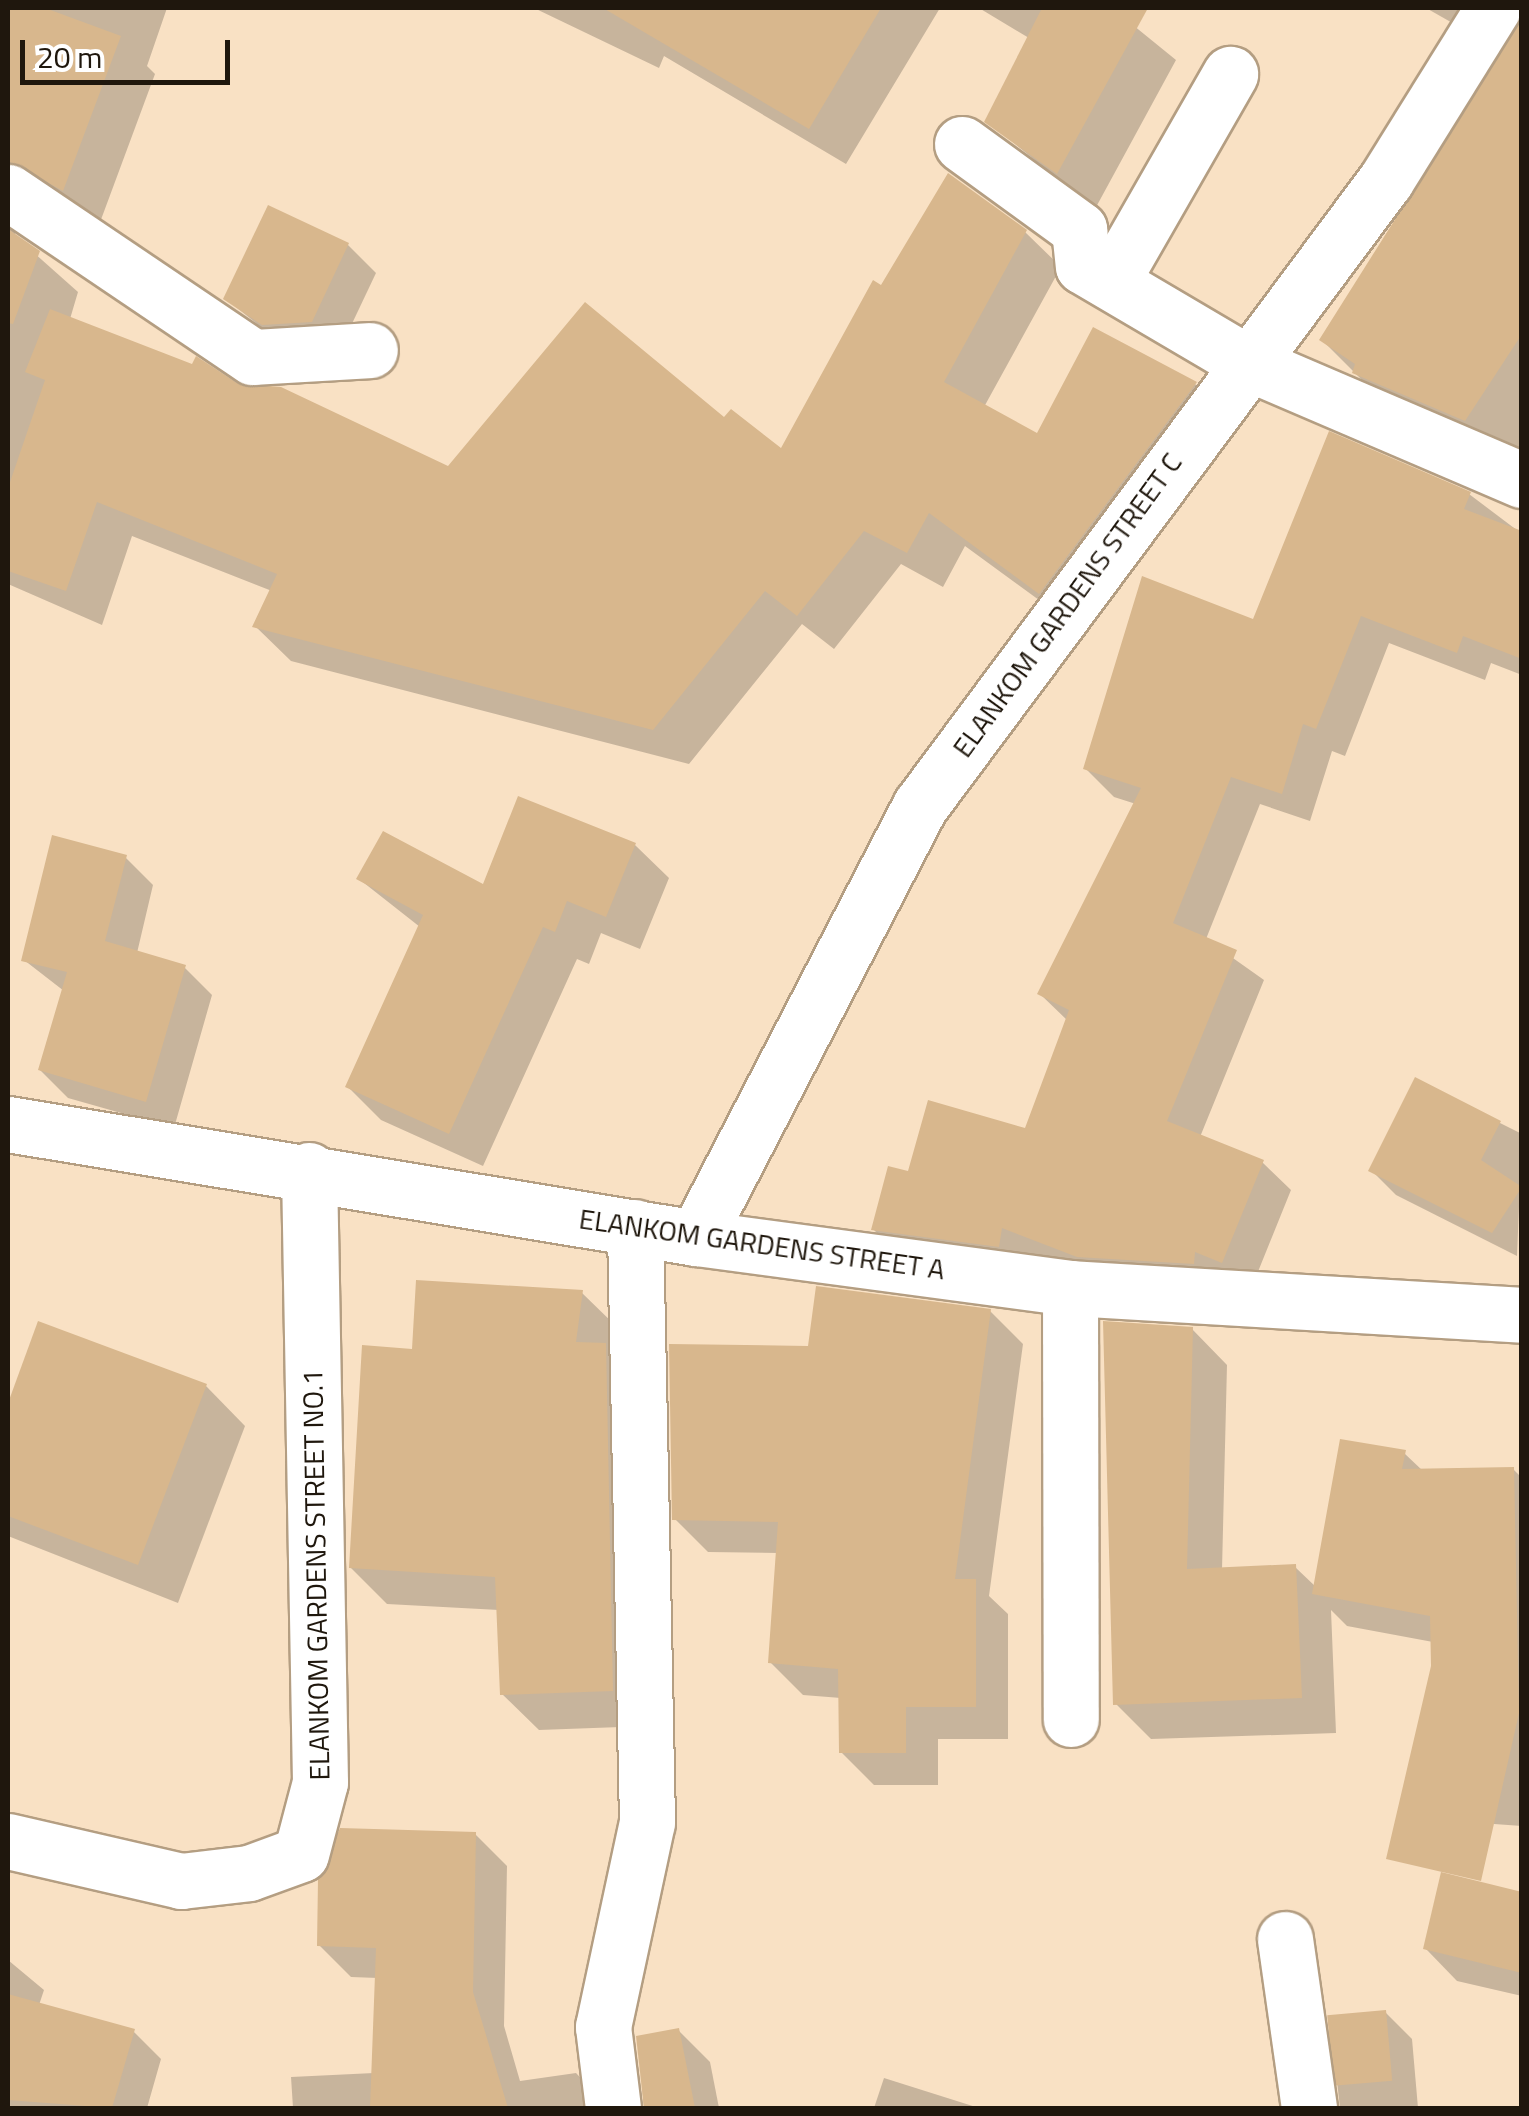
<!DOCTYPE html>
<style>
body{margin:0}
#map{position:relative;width:1529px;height:2116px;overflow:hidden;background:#f9e1c4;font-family:"Titillium Web",sans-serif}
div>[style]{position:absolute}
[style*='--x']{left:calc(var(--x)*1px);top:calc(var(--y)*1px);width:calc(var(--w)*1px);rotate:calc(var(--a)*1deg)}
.shadow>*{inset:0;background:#0003}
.building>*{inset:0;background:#d8b78d;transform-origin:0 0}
.roads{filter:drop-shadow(2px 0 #b49e82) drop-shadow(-2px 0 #b49e82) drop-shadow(0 2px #b49e82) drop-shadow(0 -2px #b49e82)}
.minor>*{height:55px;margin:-27.5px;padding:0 27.5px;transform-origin:27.5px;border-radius:27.5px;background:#fff}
span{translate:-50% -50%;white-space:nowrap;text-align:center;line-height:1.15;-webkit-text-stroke:8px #fff;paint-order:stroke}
.street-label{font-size:28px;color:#1f170d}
.frame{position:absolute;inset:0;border:10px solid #1f170d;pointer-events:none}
.scale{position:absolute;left:20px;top:40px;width:210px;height:45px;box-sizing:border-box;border:5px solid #1f170d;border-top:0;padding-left:12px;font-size:30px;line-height:35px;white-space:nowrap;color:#1f170d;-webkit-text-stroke:8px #fff;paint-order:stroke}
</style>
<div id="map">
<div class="shadow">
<div style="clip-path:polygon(8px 8px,167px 8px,147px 66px,155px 74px,99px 225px,16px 211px,15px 236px,78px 292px,70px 319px,449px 469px,724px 421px,782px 452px,882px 288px,1025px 232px,1061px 267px,984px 407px,1039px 437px,1195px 384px,1231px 419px,1076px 627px,965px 546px,943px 587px,901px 564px,834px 649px,802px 624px,689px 764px,291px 661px,255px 626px,272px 591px,132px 536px,102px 625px,8px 584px)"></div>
<div style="clip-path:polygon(534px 8px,940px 8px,846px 164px,664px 56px,659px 68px)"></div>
<div style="clip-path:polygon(979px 8px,1112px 8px,1176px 60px,1095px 209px,987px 121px,1029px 38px)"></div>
<div style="clip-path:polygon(1426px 8px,1497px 8px,1479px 38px)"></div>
<div style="clip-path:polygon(1522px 65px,1522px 464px,1390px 408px,1322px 340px)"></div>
<div style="clip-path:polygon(269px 209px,348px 245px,376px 273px,340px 349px,292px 352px,226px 299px)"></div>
<div style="clip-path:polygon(1469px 494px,1522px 534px,1522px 675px,1491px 663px,1485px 680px,1389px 643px,1345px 756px,1332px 751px,1310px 821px,1260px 804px,1206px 939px,1264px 980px,1200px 1137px,1262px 1162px,1291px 1190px,1251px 1289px,1108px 1285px,1030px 1254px,1027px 1274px,902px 1258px,873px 1229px,909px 1175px,1027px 1131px,1068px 1021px,1040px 994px,1136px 804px,1114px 797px,1086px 769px,1255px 622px)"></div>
<div style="clip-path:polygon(635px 845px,669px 878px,640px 949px,601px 933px,589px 964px,577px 959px,483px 1166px,381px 1120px,348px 1087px,420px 927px,359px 879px,484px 888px)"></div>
<div style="clip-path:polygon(125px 857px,153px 885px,137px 953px,184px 967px,212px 995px,174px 1128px,68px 1098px,40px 1070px,64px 991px,24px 960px)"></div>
<div style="clip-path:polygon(1416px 1081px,1522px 1134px,1517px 1256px,1396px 1195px,1371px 1170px)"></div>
<div style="clip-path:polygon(581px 1292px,618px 1328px,648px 1726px,539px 1730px,502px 1694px,499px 1610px,387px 1604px,351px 1568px)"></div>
<div style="clip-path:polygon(990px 1311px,1023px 1344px,989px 1596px,1008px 1614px,1008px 1739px,938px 1739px,938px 1785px,874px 1785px,841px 1752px,841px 1698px,803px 1695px,770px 1662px,779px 1553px,708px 1552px,675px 1519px,810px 1348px)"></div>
<div style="clip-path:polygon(40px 1324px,206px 1386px,245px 1426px,178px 1603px,8px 1536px,8px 1410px)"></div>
<div style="clip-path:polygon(1192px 1329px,1227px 1365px,1222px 1570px,1295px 1567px,1316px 1587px,1404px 1453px,1423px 1471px,1513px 1469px,1522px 1478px,1522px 1826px,1438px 1820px,1433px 1642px,1347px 1626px,1331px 1610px,1336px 1733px,1151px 1739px,1116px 1704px)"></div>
<div style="clip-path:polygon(475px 1834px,507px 1866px,504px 2026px,520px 2081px,576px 2073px,609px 2108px,293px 2108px,291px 2077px,374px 2073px,378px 1978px,351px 1977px,319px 1945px)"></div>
<div style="clip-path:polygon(1522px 1894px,1522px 1996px,1457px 1981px,1426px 1949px)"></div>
<div style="clip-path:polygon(8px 1960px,44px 1990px,39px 2005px,133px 2031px,161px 2059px,147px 2108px,8px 2108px)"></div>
<div style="clip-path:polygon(1385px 2012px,1412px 2039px,1418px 2108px,1340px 2108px,1330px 2017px)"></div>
<div style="clip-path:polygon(678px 2030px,710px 2062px,719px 2108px,644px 2108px,638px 2038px)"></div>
<div style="clip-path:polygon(884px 2078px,979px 2108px,874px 2108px)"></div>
</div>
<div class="building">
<div style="clip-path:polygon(8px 8px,45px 8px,121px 36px,63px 191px,8px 161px)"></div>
<div style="clip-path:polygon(603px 8px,881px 8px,809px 129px)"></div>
<div style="clip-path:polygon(1042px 8px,1148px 8px,1057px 174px,984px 122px)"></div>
<div style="clip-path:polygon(1522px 18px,1522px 334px,1465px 421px,1352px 373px,1355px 364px,1319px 340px)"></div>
<div style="clip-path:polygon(948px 173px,1027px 230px,944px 382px,1037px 433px,1093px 327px,1197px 382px,1039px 594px,929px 513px,907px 553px,864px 531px,797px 616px,765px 591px,653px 730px,252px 627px,277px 574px,97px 502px,66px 591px,8px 571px,8px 488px,45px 380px,25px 372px,50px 309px,192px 364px,196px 356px,237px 383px,281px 387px,448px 466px,585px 302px,724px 417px,731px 409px,781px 448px,873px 280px,881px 285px)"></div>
<div style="clip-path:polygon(268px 205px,349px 243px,312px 322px,262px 325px,223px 299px)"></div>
<div style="clip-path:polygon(8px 229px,40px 251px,13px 324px,8px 323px)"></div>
<div style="clip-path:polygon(1329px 431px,1471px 492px,1464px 509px,1522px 531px,1522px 659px,1463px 636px,1457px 653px,1361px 616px,1316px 729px,1303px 724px,1282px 794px,1231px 777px,1173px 923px,1237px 950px,1167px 1121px,1264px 1160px,1222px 1263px,1195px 1252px,1194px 1264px,1077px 1257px,1002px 1228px,999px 1247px,871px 1230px,888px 1166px,908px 1171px,928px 1100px,1025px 1128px,1069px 1010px,1037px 994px,1141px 788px,1083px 769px,1142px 576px,1253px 619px)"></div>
<div style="clip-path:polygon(518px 796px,636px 843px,606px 917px,567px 901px,555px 932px,543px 927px,449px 1134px,345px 1087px,423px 915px,356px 879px,383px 831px,483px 884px)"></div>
<div style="clip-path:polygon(52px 835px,127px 855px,105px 941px,186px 965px,146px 1102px,38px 1070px,67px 972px,21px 961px)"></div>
<div style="clip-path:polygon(1415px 1077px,1501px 1121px,1481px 1160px,1522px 1187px,1492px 1233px,1368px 1171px)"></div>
<div style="clip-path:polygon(416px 1280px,583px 1290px,576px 1342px,606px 1343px,613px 1691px,500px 1695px,495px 1577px,349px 1568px,362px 1345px,412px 1349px)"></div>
<div style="clip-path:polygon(816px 1286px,991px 1309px,955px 1579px,976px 1579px,976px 1707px,906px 1707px,906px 1753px,839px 1753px,838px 1669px,768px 1663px,778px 1522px,672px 1520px,669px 1344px,808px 1346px)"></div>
<div style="clip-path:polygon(38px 1321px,207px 1384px,138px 1565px,8px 1516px,8px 1403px)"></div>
<div style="clip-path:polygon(1103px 1321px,1193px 1327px,1187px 1569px,1296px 1564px,1302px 1698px,1113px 1705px)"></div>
<div style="clip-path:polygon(1340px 1439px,1406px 1450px,1402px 1469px,1514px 1467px,1519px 1713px,1481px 1881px,1386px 1859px,1431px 1666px,1430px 1616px,1312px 1594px)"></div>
<div style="clip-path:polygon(340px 1828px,476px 1832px,473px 1992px,508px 2108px,370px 2108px,376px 1948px,317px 1946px,318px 1879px)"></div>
<div style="clip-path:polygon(1441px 1872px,1522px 1892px,1522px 1973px,1423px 1949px)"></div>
<div style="clip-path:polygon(8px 1994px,135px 2029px,112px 2108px,8px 2100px)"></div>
<div style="left:1386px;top:2010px;width:71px;height:59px;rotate:85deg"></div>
<div style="clip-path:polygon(679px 2028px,695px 2108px,644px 2108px,636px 2036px)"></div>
</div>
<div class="roads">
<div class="minor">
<div style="--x:962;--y:144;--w:145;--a:36"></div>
<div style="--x:1079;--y:229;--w:37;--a:84"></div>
<div style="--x:1083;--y:266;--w:187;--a:30.5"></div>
<div style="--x:1244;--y:361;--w:302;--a:23.2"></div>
<div style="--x:8;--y:192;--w:295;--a:34"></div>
<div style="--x:253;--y:357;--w:117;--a:-3.4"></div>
<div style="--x:1111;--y:282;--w:240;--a:-60.2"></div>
<div style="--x:8;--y:1124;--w:697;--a:9.41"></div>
<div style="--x:696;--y:1238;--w:377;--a:7.6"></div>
<div style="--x:1070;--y:1288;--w:453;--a:3.4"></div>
<div style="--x:696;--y:1238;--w:487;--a:-62.6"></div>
<div style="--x:920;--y:806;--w:780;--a:-53.34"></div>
<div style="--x:1386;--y:180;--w:203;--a:-58.1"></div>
<div style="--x:1070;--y:1288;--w:431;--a:89.9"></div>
<div style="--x:8;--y:1841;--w:178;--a:13"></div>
<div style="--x:181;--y:1881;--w:68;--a:-6.7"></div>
<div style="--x:249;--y:1873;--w:55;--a:-20.1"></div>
<div style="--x:301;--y:1854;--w:74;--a:-75.2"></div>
<div style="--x:320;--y:1782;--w:612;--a:-91.03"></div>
<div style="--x:1285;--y:1939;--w:171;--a:81.9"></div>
<div style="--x:613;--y:2108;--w:82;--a:-97"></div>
<div style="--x:603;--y:2027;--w:210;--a:-77.9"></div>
<div style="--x:647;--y:1822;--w:595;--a:-91.16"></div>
</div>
</div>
<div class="street-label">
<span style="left:1067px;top:605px;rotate:-54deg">ELANKOM GARDENS STREET C</span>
<span style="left:762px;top:1244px;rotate:8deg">ELANKOM GARDENS STREET A</span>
<span style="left:316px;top:1575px;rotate:-91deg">ELANKOM GARDENS STREET NO.1</span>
</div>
<div class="frame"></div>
<div class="scale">20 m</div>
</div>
